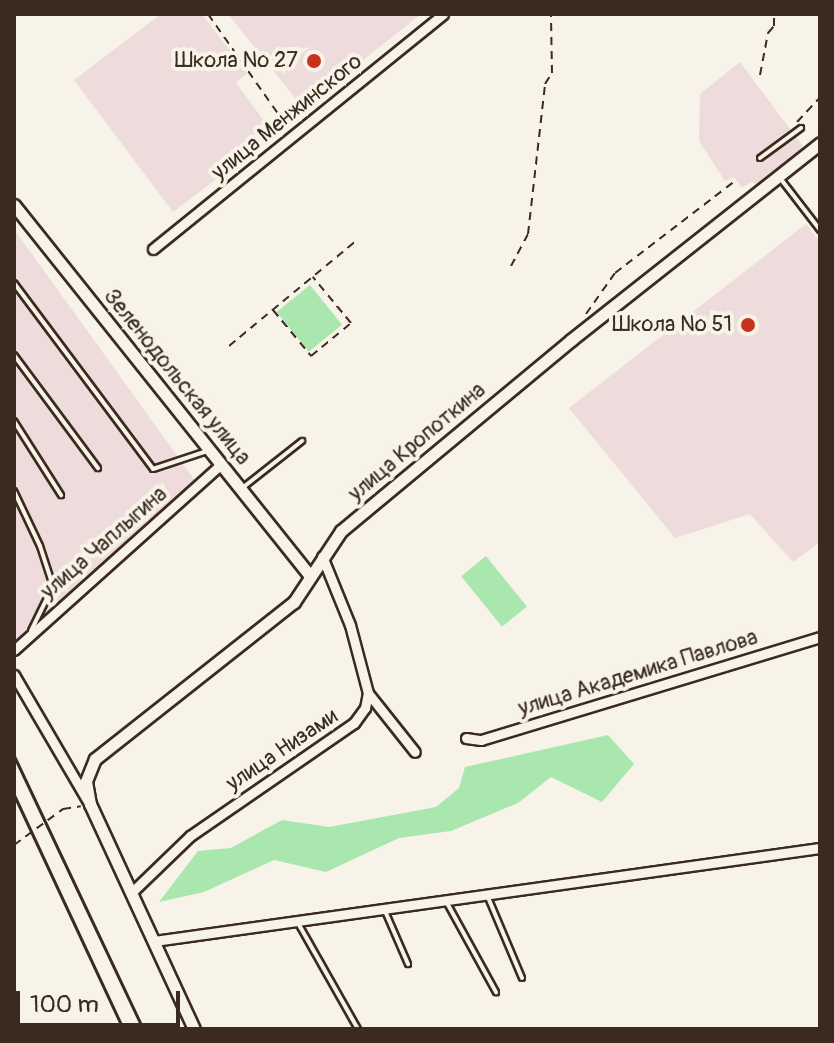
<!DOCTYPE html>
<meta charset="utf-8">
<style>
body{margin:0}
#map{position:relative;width:834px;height:1043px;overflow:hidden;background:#f7f3e8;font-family:Pangolin,sans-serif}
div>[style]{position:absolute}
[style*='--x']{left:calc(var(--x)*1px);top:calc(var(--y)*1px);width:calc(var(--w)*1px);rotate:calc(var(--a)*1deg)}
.built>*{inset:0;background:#eedbdb}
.green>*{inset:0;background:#a9e7ae;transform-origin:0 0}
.path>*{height:2px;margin-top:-1px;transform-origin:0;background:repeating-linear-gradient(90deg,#3b2a1e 0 8px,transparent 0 14px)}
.roads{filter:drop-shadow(2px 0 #3b2a1e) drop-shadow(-2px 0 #3b2a1e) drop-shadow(0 2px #3b2a1e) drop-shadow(0 -2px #3b2a1e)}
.service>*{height:4px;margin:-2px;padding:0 2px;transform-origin:2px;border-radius:2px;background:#f7f3e8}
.minor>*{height:9px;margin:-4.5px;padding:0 4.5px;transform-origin:4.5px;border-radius:4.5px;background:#f7f3e8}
.tertiary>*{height:11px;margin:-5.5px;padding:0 5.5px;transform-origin:5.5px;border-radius:5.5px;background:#f7f3e8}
.rail>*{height:3px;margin:-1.5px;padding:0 1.5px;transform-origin:1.5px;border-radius:1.5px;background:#3b2a1e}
.dots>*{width:22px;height:22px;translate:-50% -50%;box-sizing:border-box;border:4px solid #f7f3e8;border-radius:50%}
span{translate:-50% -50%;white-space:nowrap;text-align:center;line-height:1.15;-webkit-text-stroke:8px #f7f3e8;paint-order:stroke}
.poi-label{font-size:22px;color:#3b2a1e}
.right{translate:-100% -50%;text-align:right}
.street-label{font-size:22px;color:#3b2a1e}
.frame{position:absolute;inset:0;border:16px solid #3b2a1e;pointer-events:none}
.scale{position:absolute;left:16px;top:991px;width:164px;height:36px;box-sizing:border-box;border:4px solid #3b2a1e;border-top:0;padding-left:10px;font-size:24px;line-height:28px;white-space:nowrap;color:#3b2a1e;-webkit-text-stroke:6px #f7f3e8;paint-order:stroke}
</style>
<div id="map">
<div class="built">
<div style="clip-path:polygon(161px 14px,202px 14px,247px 73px,236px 83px,265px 122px,253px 131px,263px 144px,173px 212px,74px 80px)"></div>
<div style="clip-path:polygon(228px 14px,421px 14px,303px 108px)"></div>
<div style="clip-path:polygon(740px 62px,802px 145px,801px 150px,756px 184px,751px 182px,742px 188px,734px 177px,725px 181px,699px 141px,700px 94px)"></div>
<div style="clip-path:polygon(806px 224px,820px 242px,820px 542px,793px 562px,750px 514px,675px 538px,569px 408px)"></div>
<div style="clip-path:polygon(14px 229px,196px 482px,14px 642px)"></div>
</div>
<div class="green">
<div style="left:310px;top:285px;width:51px;height:43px;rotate:51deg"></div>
<div style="left:486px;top:556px;width:65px;height:32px;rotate:51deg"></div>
<div style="clip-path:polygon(608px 735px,634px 764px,602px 802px,551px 777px,518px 803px,451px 831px,399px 838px,326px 872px,274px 860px,204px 892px,159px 902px,198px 851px,231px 848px,282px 820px,329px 827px,436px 807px,459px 788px,465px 767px)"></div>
</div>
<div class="path">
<div style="--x:208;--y:14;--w:139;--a:54.9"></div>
<div style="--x:760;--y:75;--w:43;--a:-79.2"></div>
<div style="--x:768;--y:33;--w:9;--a:-49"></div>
<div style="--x:774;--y:26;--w:12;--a:-90"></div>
<div style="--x:797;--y:122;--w:34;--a:-47"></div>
<div style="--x:511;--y:266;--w:36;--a:-62"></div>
<div style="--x:528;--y:234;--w:151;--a:-83.5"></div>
<div style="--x:545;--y:84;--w:13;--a:-58"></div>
<div style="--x:552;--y:73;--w:59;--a:-91"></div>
<div style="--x:273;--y:310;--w:60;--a:50.4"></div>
<div style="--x:311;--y:356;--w:52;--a:-39.5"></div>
<div style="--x:351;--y:323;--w:60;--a:-129.6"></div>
<div style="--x:586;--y:314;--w:50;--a:-54.7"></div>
<div style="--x:615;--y:273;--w:153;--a:-37.5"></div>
<div style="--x:229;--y:346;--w:165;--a:-39.6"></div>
<div style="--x:14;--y:845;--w:61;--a:-36.3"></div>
<div style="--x:63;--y:809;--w:18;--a:-9"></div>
</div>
<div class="roads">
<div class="service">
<div style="--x:760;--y:158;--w:51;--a:-36.2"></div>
<div style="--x:780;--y:178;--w:66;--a:52.4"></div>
<div style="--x:14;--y:283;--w:232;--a:53.2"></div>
<div style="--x:153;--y:469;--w:57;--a:-18.4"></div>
<div style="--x:14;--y:355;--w:141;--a:53.4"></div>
<div style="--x:14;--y:421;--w:88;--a:57.6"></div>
<div style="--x:241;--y:489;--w:78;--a:-38.2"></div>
<div style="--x:14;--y:491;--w:61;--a:64.7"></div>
<div style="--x:40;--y:546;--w:42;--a:72"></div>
<div style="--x:53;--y:586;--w:50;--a:116.1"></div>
<div style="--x:487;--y:895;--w:90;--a:67.1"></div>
<div style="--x:447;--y:903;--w:102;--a:61.2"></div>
<div style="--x:385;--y:911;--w:58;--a:66.5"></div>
<div style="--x:298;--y:923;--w:122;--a:60.5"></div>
</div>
<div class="minor">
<div style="--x:153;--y:249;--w:373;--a:-39"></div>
<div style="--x:14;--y:650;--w:277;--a:-41.9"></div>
<div style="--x:14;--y:675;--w:145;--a:59.7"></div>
<div style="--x:368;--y:693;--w:75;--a:51.5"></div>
<div style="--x:466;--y:738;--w:15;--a:8"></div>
<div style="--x:481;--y:740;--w:354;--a:-16.9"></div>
<div style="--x:132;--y:892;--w:81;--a:-44"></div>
<div style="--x:190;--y:836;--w:199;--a:-34.6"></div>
<div style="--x:354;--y:723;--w:19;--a:-54"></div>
<div style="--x:365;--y:708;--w:15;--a:-79"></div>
<div style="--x:368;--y:693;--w:70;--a:-104.8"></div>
<div style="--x:350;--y:625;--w:74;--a:-112.1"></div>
<div style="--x:154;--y:941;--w:672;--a:-7.95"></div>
</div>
<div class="tertiary">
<div style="--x:14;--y:205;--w:473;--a:51.4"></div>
<div style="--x:194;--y:1029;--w:248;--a:-114.8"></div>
<div style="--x:90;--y:804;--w:23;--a:-100"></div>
<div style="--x:86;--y:781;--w:24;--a:-68"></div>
<div style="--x:95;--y:759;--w:253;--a:-38.3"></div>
<div style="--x:294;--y:602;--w:85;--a:-56.5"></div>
<div style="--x:341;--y:531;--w:299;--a:-39.7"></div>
<div style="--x:571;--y:340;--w:318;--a:-38.3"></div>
</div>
</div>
<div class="rail">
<div style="--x:14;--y:756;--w:302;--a:64.7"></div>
<div style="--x:14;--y:795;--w:258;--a:65"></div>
</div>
<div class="dots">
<div style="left:314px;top:61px;background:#c8321e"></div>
<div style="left:748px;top:325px;background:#c8321e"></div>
</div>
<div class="poi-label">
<span class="right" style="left:298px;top:61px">Школа № 27</span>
<span class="right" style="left:732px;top:325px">Школа № 51</span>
</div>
<div class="street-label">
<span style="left:287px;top:117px;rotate:-39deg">улица Менжинского</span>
<span style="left:177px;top:377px;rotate:51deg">Зеленодольская улица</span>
<span style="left:417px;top:442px;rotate:-40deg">улица Кропоткина</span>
<span style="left:104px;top:543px;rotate:-41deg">улица Чаплыгина</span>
<span style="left:638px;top:673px;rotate:-17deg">улица Академика Павлова</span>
<span style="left:282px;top:750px;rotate:-34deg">улица Низами</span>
</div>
<div class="frame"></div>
<div class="scale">100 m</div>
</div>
